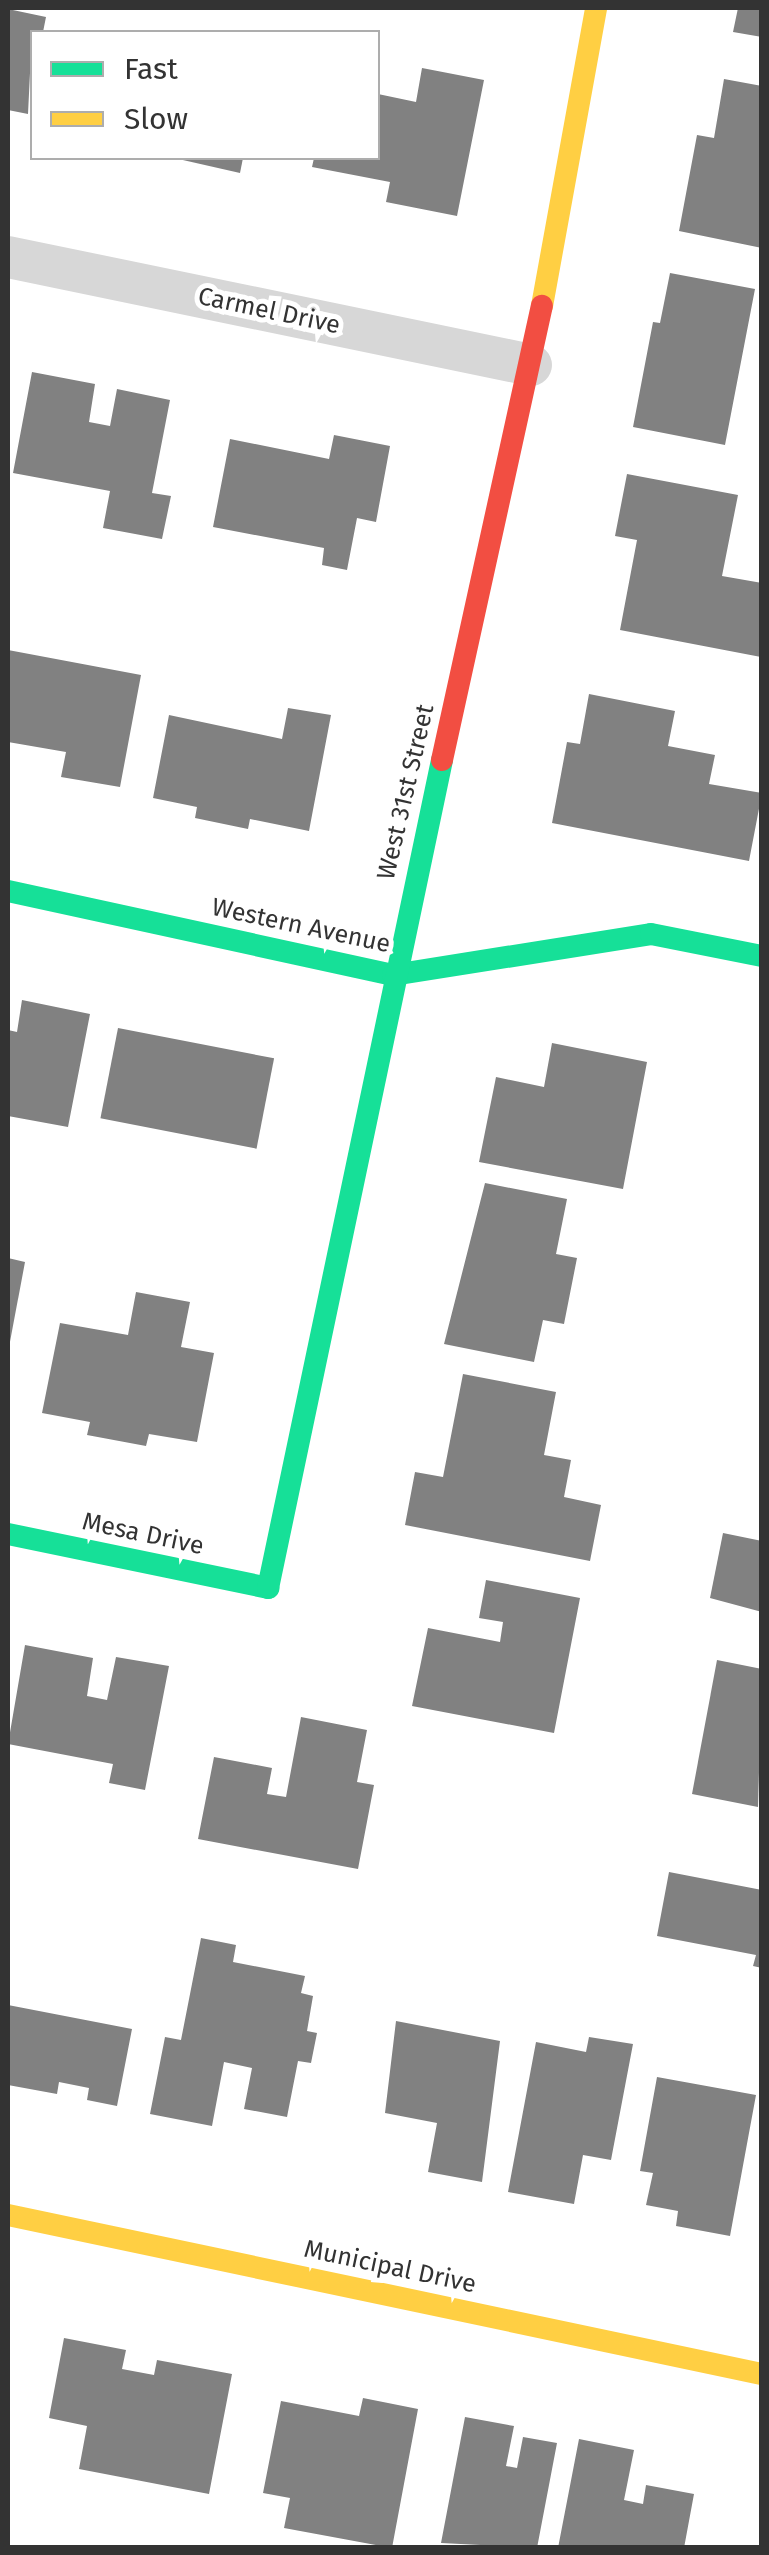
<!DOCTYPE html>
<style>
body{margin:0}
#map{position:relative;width:769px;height:2555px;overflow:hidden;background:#fff;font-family:"Fira Sans",sans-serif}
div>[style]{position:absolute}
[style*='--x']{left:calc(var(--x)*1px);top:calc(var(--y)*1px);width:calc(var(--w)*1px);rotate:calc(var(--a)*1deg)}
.building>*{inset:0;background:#818181;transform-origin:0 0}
.street>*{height:42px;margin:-21px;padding:0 21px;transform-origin:21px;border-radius:21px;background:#d7d7d7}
.fast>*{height:22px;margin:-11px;padding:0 11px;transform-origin:11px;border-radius:11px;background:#16e098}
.slow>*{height:22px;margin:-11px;padding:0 11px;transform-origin:11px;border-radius:11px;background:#ffcf43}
.jam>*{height:22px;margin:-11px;padding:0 11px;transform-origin:11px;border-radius:11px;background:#f24e42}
span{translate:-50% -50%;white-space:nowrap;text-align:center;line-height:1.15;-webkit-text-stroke:10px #fff;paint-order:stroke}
.street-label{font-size:25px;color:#333}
.frame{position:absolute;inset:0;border:10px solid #333;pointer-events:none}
.legend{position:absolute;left:30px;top:30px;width:350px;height:130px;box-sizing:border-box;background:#fff;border:2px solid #adadad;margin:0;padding:12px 18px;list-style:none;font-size:30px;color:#333}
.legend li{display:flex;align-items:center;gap:20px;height:50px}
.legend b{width:50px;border:2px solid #adadad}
</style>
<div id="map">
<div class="building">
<div style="clip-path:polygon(738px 8px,762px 8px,762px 37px,733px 32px)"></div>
<div style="clip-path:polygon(8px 9px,46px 17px,43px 32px,32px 32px,28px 114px,8px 110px)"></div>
<div style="clip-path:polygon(422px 68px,484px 80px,457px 216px,386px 202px,390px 182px,312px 167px,314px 158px,378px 158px,378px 94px,416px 102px)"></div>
<div style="clip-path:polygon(724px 79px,762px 86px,762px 248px,679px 231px,697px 135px,714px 138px)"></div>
<div style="clip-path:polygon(174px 158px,243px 158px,240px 173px)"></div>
<div style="clip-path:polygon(670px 273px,755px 289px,725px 445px,633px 427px,653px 322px,660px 323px)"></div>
<div style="clip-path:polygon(32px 372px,95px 384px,89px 422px,110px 426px,117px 389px,170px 400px,152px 493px,171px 496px,162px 539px,103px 528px,110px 491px,13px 473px)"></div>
<div style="clip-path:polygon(334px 435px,390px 446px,376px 522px,357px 518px,347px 570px,322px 565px,324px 548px,213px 527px,230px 439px,329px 459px)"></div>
<div style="clip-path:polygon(627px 474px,738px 495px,722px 576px,762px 583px,761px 657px,620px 630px,637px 540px,615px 536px)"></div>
<div style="clip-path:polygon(8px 650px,141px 675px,120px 787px,61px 777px,66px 752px,8px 742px)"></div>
<div style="clip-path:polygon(589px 694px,675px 711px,668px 746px,715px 755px,709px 784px,762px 793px,749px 861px,552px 823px,567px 742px,580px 744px)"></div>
<div style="clip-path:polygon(288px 708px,331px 715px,309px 831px,250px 819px,248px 829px,195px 818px,197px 807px,153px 798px,169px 715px,282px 739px)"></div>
<div style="clip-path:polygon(22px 1000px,90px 1014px,68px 1127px,8px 1116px,8px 1030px,17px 1032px)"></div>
<div style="left:118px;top:1028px;width:159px;height:92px;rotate:11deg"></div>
<div style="clip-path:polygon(552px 1043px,647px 1062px,623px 1189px,479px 1162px,496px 1077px,544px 1087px)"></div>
<div style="clip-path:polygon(485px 1183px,567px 1199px,556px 1254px,577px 1258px,564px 1324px,543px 1320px,534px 1362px,444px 1344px)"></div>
<div style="clip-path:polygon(8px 1258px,25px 1262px,9px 1347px,8px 1347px)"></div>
<div style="clip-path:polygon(136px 1292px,190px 1302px,181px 1347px,214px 1353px,197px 1442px,149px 1434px,146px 1446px,87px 1435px,90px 1422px,42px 1413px,60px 1323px,128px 1335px)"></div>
<div style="clip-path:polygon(463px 1374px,556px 1392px,544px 1455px,571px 1460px,564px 1497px,601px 1505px,590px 1561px,405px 1525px,415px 1472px,443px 1477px)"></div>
<div style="clip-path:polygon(723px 1533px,762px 1541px,762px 1612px,710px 1598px)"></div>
<div style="clip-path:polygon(486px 1580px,580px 1598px,554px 1733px,412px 1706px,428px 1628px,500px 1642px,503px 1622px,479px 1618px)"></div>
<div style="clip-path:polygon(25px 1645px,93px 1658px,87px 1696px,107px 1700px,116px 1657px,169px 1666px,145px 1790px,109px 1783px,113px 1764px,8px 1744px)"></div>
<div style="clip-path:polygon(717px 1660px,762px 1669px,758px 1807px,692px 1794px)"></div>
<div style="clip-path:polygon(301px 1717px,367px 1730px,357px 1782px,374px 1785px,358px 1869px,198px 1839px,214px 1757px,272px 1768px,267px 1794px,286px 1797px)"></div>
<div style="clip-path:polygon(669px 1872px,762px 1890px,762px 1968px,753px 1966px,756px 1955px,657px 1936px)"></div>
<div style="clip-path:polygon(201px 1938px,236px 1945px,233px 1962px,305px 1976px,301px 1993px,313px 1996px,307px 2031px,317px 2033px,311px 2063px,298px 2061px,287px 2117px,244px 2109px,252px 2068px,224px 2062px,212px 2126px,150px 2114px,165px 2037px,181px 2040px)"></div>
<div style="clip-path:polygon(8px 2005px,132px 2029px,117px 2106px,87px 2100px,89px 2088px,59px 2082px,57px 2094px,8px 2085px)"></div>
<div style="clip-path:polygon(396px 2021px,500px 2041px,482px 2182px,428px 2172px,437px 2123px,385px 2113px)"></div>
<div style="clip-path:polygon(589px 2037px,633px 2044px,611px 2160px,583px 2155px,574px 2204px,508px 2192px,536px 2042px,586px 2052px)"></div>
<div style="clip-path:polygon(657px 2077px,756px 2095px,730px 2236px,676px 2226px,678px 2211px,646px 2205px,653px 2173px,640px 2171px)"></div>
<div style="clip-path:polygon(64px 2338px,126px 2350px,122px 2369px,154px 2375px,157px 2360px,232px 2374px,209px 2494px,79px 2469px,87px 2426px,49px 2418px)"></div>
<div style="clip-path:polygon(363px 2398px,418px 2409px,392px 2548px,284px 2528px,290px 2498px,263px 2493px,281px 2401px,359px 2416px)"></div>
<div style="clip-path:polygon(465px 2417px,514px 2426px,506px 2466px,517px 2468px,523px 2437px,557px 2443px,537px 2548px,441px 2543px)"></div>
<div style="clip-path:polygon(579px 2439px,634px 2450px,624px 2500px,643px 2504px,646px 2485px,694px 2494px,684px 2548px,558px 2548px)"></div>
</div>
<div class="street">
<div style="--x:8;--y:257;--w:534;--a:11.67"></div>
</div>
<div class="fast">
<div style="--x:8;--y:891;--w:394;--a:12.3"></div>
<div style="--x:393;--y:975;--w:261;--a:-9"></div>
<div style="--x:651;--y:934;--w:113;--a:11.2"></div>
<div style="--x:8;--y:1534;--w:266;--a:11.7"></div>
<div style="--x:268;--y:1588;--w:846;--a:-78.13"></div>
</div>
<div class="slow">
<div style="--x:542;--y:306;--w:303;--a:-79.7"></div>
<div style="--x:8;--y:2215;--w:771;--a:11.91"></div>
</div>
<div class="jam">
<div style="--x:442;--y:760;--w:465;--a:-77.6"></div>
</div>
<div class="street-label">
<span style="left:269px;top:311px;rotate:12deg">Carmel Drive</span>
<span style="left:406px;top:792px;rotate:-77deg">West 31st Street</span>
<span style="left:301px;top:926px;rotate:12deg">Western Avenue</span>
<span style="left:143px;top:1534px;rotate:12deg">Mesa Drive</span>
<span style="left:390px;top:2267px;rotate:12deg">Municipal Drive</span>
</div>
<div class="frame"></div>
<ul class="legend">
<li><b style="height:12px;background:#16e098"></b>Fast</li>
<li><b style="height:12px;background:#ffcf43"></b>Slow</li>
</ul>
</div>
